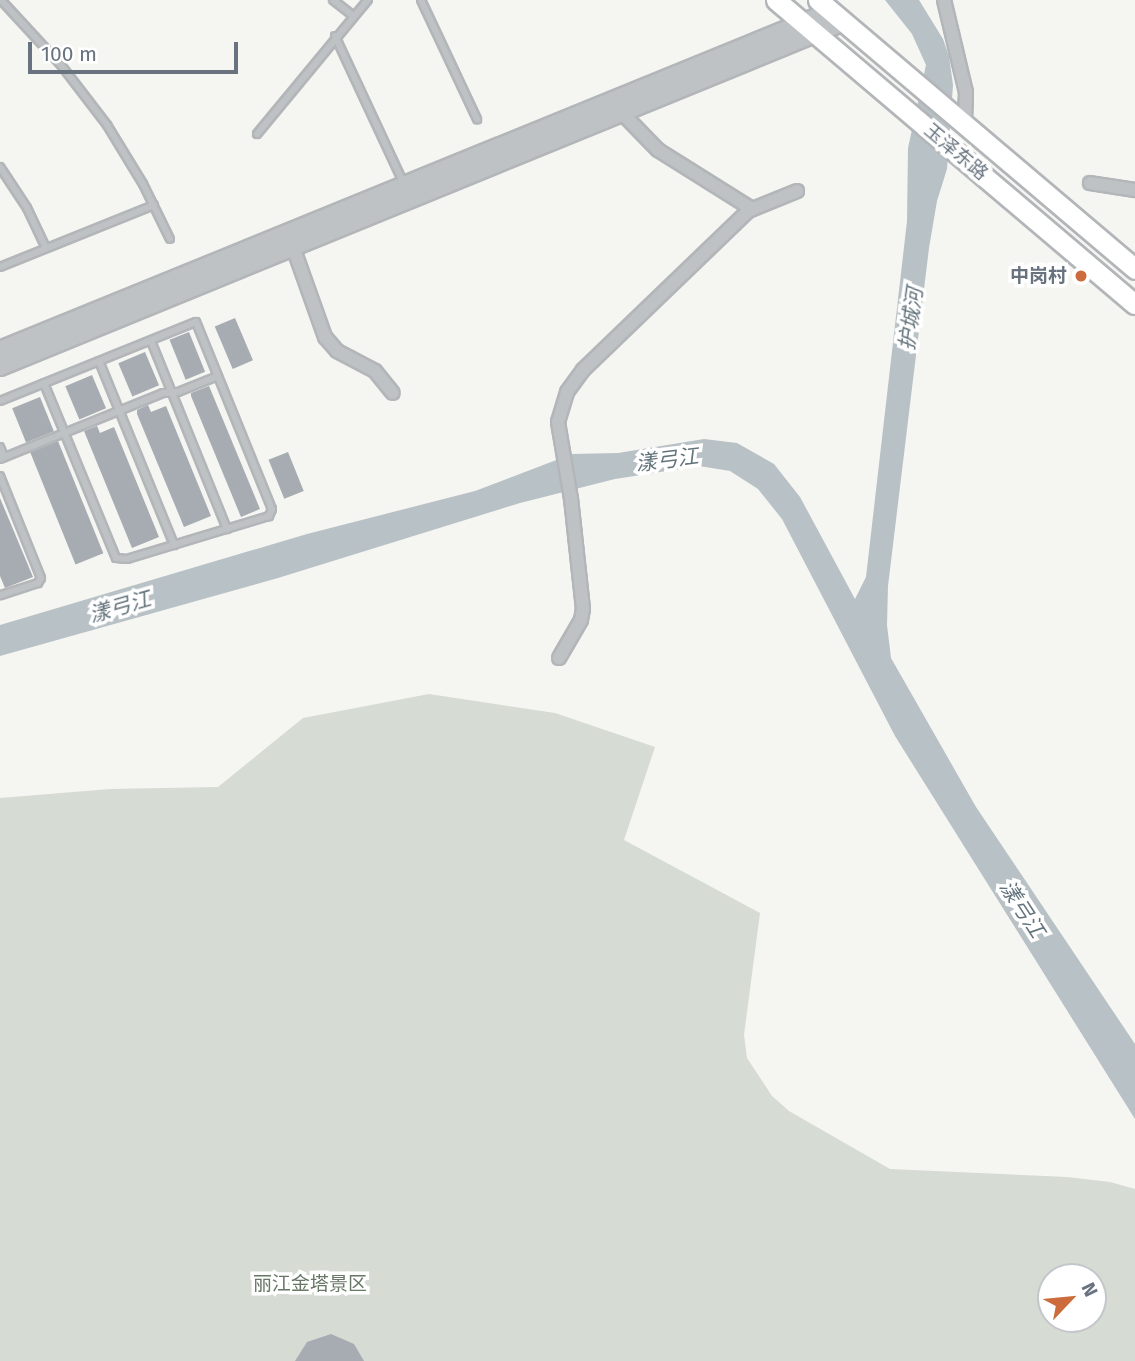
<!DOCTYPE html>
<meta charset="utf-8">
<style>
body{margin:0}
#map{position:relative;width:1135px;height:1361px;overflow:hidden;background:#f5f5f2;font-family:"Fira Sans","Noto Sans SC",sans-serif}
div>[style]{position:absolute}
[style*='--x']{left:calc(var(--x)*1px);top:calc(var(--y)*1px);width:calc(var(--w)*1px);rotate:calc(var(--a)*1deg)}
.green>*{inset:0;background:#d6dbd4}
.water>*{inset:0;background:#b8c1c5}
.building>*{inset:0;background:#a6acb1;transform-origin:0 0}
.roads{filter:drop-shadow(2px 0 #b3b6b9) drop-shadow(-2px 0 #b3b6b9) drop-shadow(0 2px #b3b6b9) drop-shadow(0 -2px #b3b6b9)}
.service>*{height:6px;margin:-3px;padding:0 3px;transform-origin:3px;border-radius:3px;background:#bfc2c5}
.minor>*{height:12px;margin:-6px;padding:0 6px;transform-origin:6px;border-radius:6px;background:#bfc2c5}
.tertiary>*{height:16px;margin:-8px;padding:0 8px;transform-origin:8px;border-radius:8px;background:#bfc2c5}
.primary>*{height:19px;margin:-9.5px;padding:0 9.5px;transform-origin:9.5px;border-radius:9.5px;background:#fff}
.dots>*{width:19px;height:19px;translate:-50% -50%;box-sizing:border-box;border:4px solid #fff;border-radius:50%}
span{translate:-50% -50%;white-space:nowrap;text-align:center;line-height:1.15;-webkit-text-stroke:7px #fff;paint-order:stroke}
.street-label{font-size:19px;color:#68737f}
.poi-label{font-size:19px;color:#68737f;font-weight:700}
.right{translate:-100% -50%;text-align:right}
.park-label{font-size:19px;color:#687766}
.water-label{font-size:21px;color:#63737c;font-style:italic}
.north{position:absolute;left:1037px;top:1263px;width:70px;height:70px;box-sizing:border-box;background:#fff;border:2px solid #c3c7cc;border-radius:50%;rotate:64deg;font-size:19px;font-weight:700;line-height:28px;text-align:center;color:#68737f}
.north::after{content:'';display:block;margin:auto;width:24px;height:32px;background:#cc6b3b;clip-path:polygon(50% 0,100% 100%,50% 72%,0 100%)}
.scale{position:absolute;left:28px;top:42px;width:210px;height:32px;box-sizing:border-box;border:4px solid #68737f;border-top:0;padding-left:9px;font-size:21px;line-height:24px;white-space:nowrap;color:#68737f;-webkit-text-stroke:5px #fff;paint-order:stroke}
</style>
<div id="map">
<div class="green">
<div style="clip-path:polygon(evenodd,429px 694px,555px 713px,655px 747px,624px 840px,760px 913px,744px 1035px,747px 1058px,772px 1096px,789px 1111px,890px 1169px,1067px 1177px,1110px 1182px,1135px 1189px,1135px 1361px,0 1361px,0 798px,110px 789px,218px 787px,303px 718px,429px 694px,1051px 1277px,1093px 1277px,1093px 1319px,1051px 1319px,1051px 1277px)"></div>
</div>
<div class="water">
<div style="clip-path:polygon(885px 0,919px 0,943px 39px,949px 56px,953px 85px,947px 169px,937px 201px,929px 248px,888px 586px,887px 625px,891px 658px,976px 807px,1135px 1044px,1135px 1119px,895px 736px,782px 519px,758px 489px,730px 471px,699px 466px,615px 479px,520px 503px,278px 578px,0 656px,0 625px,307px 534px,475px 491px,572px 454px,618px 453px,704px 439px,737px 443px,774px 464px,800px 497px,855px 599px,866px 577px,907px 221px,908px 148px,926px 65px,912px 34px)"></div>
</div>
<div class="building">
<div style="left:235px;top:318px;width:46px;height:22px;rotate:67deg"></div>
<div style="left:189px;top:332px;width:43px;height:21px;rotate:68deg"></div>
<div style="left:145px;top:352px;width:36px;height:29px;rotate:67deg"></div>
<div style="left:92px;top:375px;width:36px;height:29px;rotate:67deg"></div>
<div style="clip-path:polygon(209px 386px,260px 509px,241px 517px,191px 396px,191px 393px)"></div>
<div style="left:40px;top:397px;width:37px;height:30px;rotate:68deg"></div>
<div style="clip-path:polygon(148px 405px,151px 412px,166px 406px,211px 516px,184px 527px,137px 414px,137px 410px)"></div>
<div style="clip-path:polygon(97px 426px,100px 433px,114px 427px,159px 537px,132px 548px,84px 431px)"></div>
<div style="left:58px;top:441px;width:121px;height:30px;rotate:68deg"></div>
<div style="left:288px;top:452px;width:42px;height:21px;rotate:68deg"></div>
<div style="clip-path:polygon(0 498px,33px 577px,5px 588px,0 576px)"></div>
<div style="clip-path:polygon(331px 1334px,354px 1344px,364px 1361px,295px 1361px,307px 1342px)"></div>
</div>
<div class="roads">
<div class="service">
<div style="--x:1;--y:0;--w:88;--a:47.3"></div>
<div style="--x:61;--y:65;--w:76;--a:52.5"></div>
<div style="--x:107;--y:125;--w:69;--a:58.6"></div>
<div style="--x:143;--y:184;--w:61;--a:63.9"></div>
<div style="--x:333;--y:0;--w:24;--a:38"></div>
<div style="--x:421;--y:0;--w:132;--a:64.8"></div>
<div style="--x:335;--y:36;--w:163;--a:65"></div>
<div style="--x:257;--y:134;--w:174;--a:-50.4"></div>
<div style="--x:0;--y:167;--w:49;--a:56.6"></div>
<div style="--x:27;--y:208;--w:44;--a:64.6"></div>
<div style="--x:0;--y:267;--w:166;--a:-21.9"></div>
<div style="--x:151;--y:341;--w:203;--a:68"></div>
<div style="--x:99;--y:361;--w:199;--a:67.8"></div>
<div style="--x:0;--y:401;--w:211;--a:-22"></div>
<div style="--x:196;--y:322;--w:202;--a:67.9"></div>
<div style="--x:272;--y:509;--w:8;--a:113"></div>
<div style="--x:269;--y:516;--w:148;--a:163.2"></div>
<div style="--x:127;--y:559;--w:11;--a:-175"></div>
<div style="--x:116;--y:558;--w:189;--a:-112.4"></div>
<div style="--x:0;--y:447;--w:11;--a:68"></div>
<div style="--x:0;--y:459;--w:176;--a:-22"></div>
<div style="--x:163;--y:393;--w:15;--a:-4"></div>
<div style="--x:178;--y:392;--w:43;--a:-21.8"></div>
<div style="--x:0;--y:476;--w:110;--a:68.1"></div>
<div style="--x:41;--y:578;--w:6;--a:121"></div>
<div style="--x:38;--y:583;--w:40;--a:162"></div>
</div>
<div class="minor">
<div style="--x:944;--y:0;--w:95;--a:76.6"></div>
<div style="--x:966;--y:92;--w:32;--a:92"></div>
<div style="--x:621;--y:112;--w:53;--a:45.8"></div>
<div style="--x:658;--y:150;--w:111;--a:32.1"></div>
<div style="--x:1090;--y:183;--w:46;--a:8.8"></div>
<div style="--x:293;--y:247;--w:96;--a:70.4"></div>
<div style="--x:325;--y:337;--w:18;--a:49"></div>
<div style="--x:337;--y:351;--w:43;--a:27.8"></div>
<div style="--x:375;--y:371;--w:28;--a:51"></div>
<div style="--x:559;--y:658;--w:44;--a:-59.9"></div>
<div style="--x:581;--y:620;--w:11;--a:-80"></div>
<div style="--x:583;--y:609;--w:111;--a:-96.2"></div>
<div style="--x:571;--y:499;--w:78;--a:-99.6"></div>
<div style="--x:558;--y:422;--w:31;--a:-73"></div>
<div style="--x:567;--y:392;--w:27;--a:-54"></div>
<div style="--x:583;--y:370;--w:229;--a:-43.9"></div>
<div style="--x:748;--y:211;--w:53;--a:-22.2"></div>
</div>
<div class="tertiary">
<div style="--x:0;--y:350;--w:897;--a:-22.19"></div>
<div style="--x:0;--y:367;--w:912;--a:-22.23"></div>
</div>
<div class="primary">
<div style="--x:776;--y:0;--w:470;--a:40.3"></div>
<div style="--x:818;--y:0;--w:416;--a:40.3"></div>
</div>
</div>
<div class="dots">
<div style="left:1081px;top:276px;background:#cc6b3b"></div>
</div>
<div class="street-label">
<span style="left:956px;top:152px;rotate:40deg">玉泽东路</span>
</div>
<div class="poi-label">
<span class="right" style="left:1067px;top:276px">中岗村</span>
</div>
<div class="park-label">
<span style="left:310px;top:1284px">丽江金塔景区</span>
</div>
<div class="water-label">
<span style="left:911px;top:319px;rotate:-82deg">护城河</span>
<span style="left:667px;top:460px;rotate:-7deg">漾弓江</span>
<span style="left:120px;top:607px;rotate:-16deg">漾弓江</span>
<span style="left:1022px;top:909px;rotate:57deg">漾弓江</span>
</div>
<div class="north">N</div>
<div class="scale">100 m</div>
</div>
